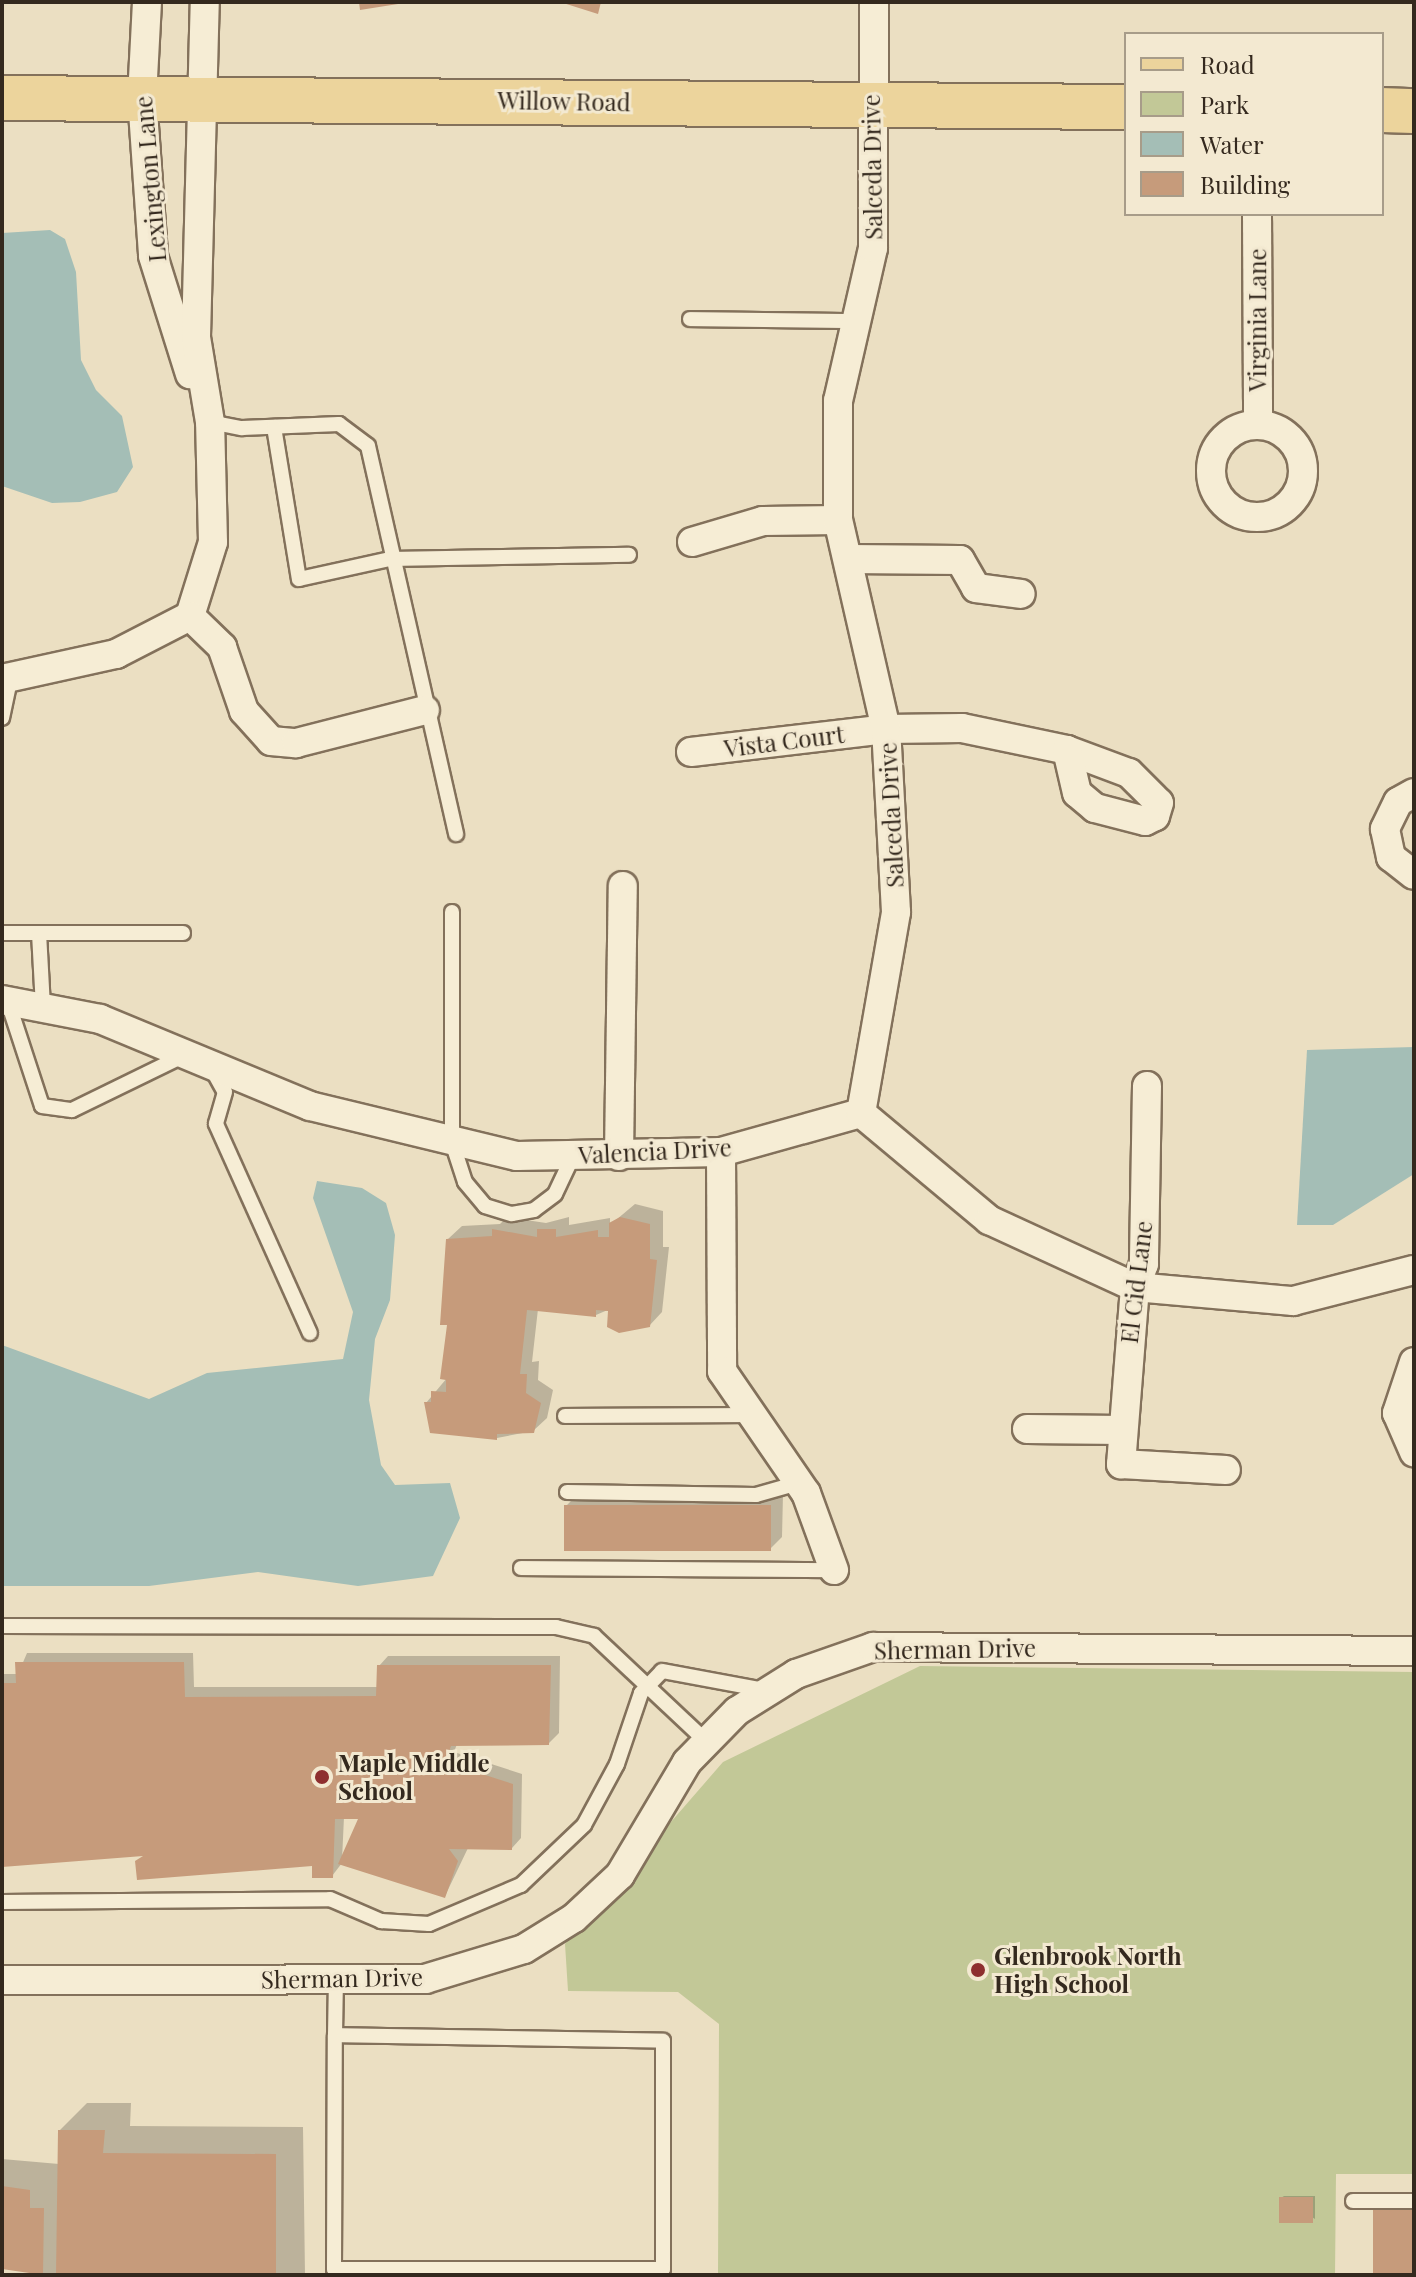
<!DOCTYPE html>
<style>
body{margin:0}
#map{position:relative;width:1416px;height:2277px;overflow:hidden;background:#ebdfc2;font-family:"Playfair Display",serif}
div>[style]{position:absolute}
[style*='--x']{left:calc(var(--x)*1px);top:calc(var(--y)*1px);width:calc(var(--w)*1px);rotate:calc(var(--a)*1deg)}
.green>*{inset:0;background:#c2c897}
.water>*{inset:0;background:#a4beb6}
.shadow>*{inset:0;background:#0003}
.building>*{inset:0;background:#c69b7b;transform-origin:0 0}
.roads{filter:drop-shadow(2px 0 #83715b) drop-shadow(-2px 0 #83715b) drop-shadow(0 2px #83715b) drop-shadow(0 -2px #83715b)}
.lane>*{height:14px;margin:-7px;padding:0 7px;transform-origin:7px;border-radius:7px;background:#f6edd5}
.street>*{height:28px;margin:-14px;padding:0 14px;transform-origin:14px;border-radius:14px;background:#f6edd5}
.street>.ring{margin:-14px;padding:0;box-sizing:content-box;background:none;border:28px solid #f6edd5;border-radius:50%}
.primary>*{height:44px;margin:-22px;padding:0 22px;transform-origin:22px;border-radius:22px;background:#ecd49c}
.dots>*{width:22px;height:22px;translate:-50% -50%;box-sizing:border-box;border:4px solid #f3e9d1;border-radius:50%}
span{translate:-50% -50%;white-space:nowrap;text-align:center;line-height:1.15;-webkit-text-stroke:6px #f3e9d1;paint-order:stroke}
.street-label{font-size:24px;color:#34291e}
.poi-label{font-size:24px;color:#34291e;font-weight:700}
.left{translate:0 -50%;text-align:left}
.frame{position:absolute;inset:0;border:4px solid #34291e;pointer-events:none}
.legend{position:absolute;left:1124px;top:32px;width:260px;height:184px;box-sizing:border-box;background:#f3e9d1;border:2px solid #a79c89;margin:0;padding:10px 14px;list-style:none;font-size:24px;color:#34291e}
.legend li{display:flex;align-items:center;gap:16px;height:40px}
.legend b{width:40px;border:2px solid #a79c89}
</style>
<div id="map">
<div class="green">
<div style="clip-path:polygon(920px 1666px,1414px 1672px,1414px 2174px,1336px 2174px,1335px 2275px,718px 2275px,719px 2024px,678px 1992px,568px 1991px,565px 1944px,723px 1762px)"></div>
</div>
<div class="water">
<div style="clip-path:polygon(50px 230px,65px 239px,76px 272px,81px 360px,96px 390px,122px 416px,133px 467px,117px 492px,80px 502px,52px 503px,2px 486px,2px 233px)"></div>
<div style="clip-path:polygon(1414px 1047px,1414px 1174px,1333px 1225px,1297px 1225px,1307px 1050px)"></div>
<div style="clip-path:polygon(317px 1181px,362px 1188px,386px 1203px,395px 1235px,390px 1300px,375px 1339px,369px 1400px,381px 1465px,395px 1485px,450px 1483px,460px 1518px,433px 1576px,358px 1586px,258px 1572px,149px 1586px,2px 1586px,2px 1345px,149px 1399px,207px 1373px,343px 1359px,353px 1312px,313px 1198px)"></div>
</div>
<div class="shadow">
<div style="clip-path:polygon(635px 1204px,663px 1211px,663px 1247px,669px 1247px,662px 1312px,649px 1326px,610px 1309px,596px 1315px,538px 1309px,532px 1362px,539px 1361px,538px 1380px,553px 1390px,547px 1418px,533px 1431px,497px 1438px,426px 1403px,447px 1378px,448px 1239px,462px 1226px,500px 1224px,507px 1217px,546px 1223px,569px 1217px,569px 1225px,610px 1218px,610px 1225px)"></div>
<div style="clip-path:polygon(579px 1493px,783px 1494px,782px 1537px,769px 1550px,566px 1506px)"></div>
<div style="clip-path:polygon(evenodd,27px 1653px,193px 1653px,194px 1687px,378px 1687px,379px 1666px,388px 1656px,560px 1656px,559px 1733px,549px 1743px,457px 1744px,454px 1752px,522px 1774px,521px 1838px,512px 1848px,468px 1848px,445px 1896px,342px 1863px,332px 1876px,314px 1864px,145px 1854px,2px 1865px,2px 1674px,18px 1674px,27px 1653px,344px 1817px,361px 1817px,342px 1860px,344px 1817px)"></div>
<div style="clip-path:polygon(87px 2103px,131px 2103px,130px 2126px,303px 2127px,305px 2275px,30px 2275px,30px 2267px,2px 2267px,2px 2159px,59px 2164px,60px 2130px)"></div>
<div style="clip-path:polygon(1284px 2196px,1315px 2196px,1315px 2219px,1281px 2198px)"></div>
<div style="clip-path:polygon(1378px 2208px,1414px 2208px,1414px 2272px,1375px 2211px)"></div>
</div>
<div class="building">
<div style="clip-path:polygon(359px 2px,398px 2px,398px 4px,360px 10px)"></div>
<div style="clip-path:polygon(560px 2px,601px 2px,598px 14px)"></div>
<div style="clip-path:polygon(620px 1217px,650px 1224px,650px 1259px,657px 1260px,650px 1327px,619px 1333px,607px 1327px,608px 1311px,596px 1310px,596px 1317px,527px 1310px,520px 1374px,527px 1374px,526px 1393px,541px 1403px,534px 1433px,497px 1434px,497px 1440px,430px 1433px,424px 1402px,431px 1402px,431px 1391px,446px 1392px,446px 1380px,440px 1379px,447px 1325px,440px 1325px,446px 1239px,492px 1236px,492px 1229px,537px 1237px,537px 1229px,556px 1229px,556px 1237px,598px 1230px,598px 1237px,609px 1237px,609px 1223px)"></div>
<div style="left:564px;top:1505px;width:207px;height:46px"></div>
<div style="clip-path:polygon(15px 1662px,184px 1662px,185px 1697px,376px 1696px,377px 1665px,551px 1665px,549px 1745px,451px 1746px,445px 1762px,513px 1784px,512px 1850px,449px 1849px,458px 1861px,445px 1898px,338px 1864px,358px 1819px,335px 1819px,333px 1878px,312px 1878px,312px 1866px,137px 1880px,135px 1861px,143px 1856px,2px 1867px,2px 1683px,16px 1683px)"></div>
<div style="clip-path:polygon(58px 2130px,105px 2130px,103px 2153px,276px 2154px,276px 2275px,56px 2275px)"></div>
<div style="clip-path:polygon(2px 2186px,30px 2190px,30px 2208px,44px 2208px,43px 2275px,2px 2269px)"></div>
<div style="left:1279px;top:2197px;width:34px;height:26px"></div>
<div style="left:1373px;top:2210px;width:41px;height:64px"></div>
</div>
<div class="roads">
<div class="lane">
<div style="--x:690;--y:319;--w:168;--a:0.7"></div>
<div style="--x:210;--y:422;--w:33;--a:11"></div>
<div style="--x:242;--y:428;--w:97;--a:-2.4"></div>
<div style="--x:339;--y:424;--w:36;--a:37"></div>
<div style="--x:368;--y:446;--w:398;--a:77.2"></div>
<div style="--x:274;--y:427;--w:154;--a:80.7"></div>
<div style="--x:299;--y:579;--w:93;--a:-12.4"></div>
<div style="--x:390;--y:559;--w:239;--a:-1"></div>
<div style="--x:2;--y:718;--w:39;--a:-78"></div>
<div style="--x:452;--y:912;--w:230;--a:90"></div>
<div style="--x:452;--y:1142;--w:42;--a:72"></div>
<div style="--x:465;--y:1182;--w:31;--a:50"></div>
<div style="--x:485;--y:1206;--w:28;--a:17"></div>
<div style="--x:512;--y:1214;--w:22;--a:-10"></div>
<div style="--x:534;--y:1210;--w:26;--a:-37"></div>
<div style="--x:555;--y:1194;--w:42;--a:-64.7"></div>
<div style="--x:2;--y:933;--w:37;--a:0"></div>
<div style="--x:39;--y:933;--w:75;--a:86.9"></div>
<div style="--x:39;--y:933;--w:144;--a:0"></div>
<div style="--x:8;--y:1002;--w:109;--a:71.9"></div>
<div style="--x:42;--y:1106;--w:30;--a:8"></div>
<div style="--x:72;--y:1110;--w:128;--a:-26"></div>
<div style="--x:212;--y:1069;--w:26;--a:61"></div>
<div style="--x:225;--y:1092;--w:33;--a:106"></div>
<div style="--x:216;--y:1124;--w:229;--a:65.8"></div>
<div style="--x:565;--y:1416;--w:184;--a:-0.3"></div>
<div style="--x:567;--y:1492;--w:189;--a:0.9"></div>
<div style="--x:756;--y:1495;--w:44;--a:-15.9"></div>
<div style="--x:521;--y:1568;--w:313;--a:0.4"></div>
<div style="--x:2;--y:1626;--w:554;--a:0.1"></div>
<div style="--x:556;--y:1627;--w:39;--a:13"></div>
<div style="--x:594;--y:1636;--w:155;--a:43.2"></div>
<div style="--x:2;--y:1902;--w:328;--a:-0.5"></div>
<div style="--x:330;--y:1899;--w:56;--a:23.3"></div>
<div style="--x:381;--y:1921;--w:48;--a:3.6"></div>
<div style="--x:429;--y:1924;--w:100;--a:-23"></div>
<div style="--x:521;--y:1885;--w:87;--a:-43.6"></div>
<div style="--x:584;--y:1825;--w:69;--a:-61.6"></div>
<div style="--x:617;--y:1764;--w:75;--a:-71.3"></div>
<div style="--x:641;--y:1693;--w:30;--a:-46"></div>
<div style="--x:662;--y:1671;--w:105;--a:10.5"></div>
<div style="--x:335;--y:2035;--w:328;--a:1"></div>
<div style="--x:663;--y:2041;--w:228;--a:90"></div>
<div style="--x:663;--y:2269;--w:329;--a:180"></div>
<div style="--x:334;--y:2269;--w:234;--a:-89.8"></div>
<div style="--x:335;--y:2035;--w:55;--a:-89"></div>
<div style="--x:1353;--y:2201;--w:61;--a:0"></div>
</div>
<div class="street">
<div style="--x:147;--y:2;--w:95;--a:93"></div>
<div style="--x:142;--y:97;--w:159;--a:86"></div>
<div style="--x:153;--y:256;--w:124;--a:72.6"></div>
<div style="--x:1257;--y:214;--w:211;--a:89.7"></div>
<div class="ring" style="left:1211px;top:425px;width:64px;height:64px"></div>
<div style="--x:692;--y:542;--w:74;--a:-16.5"></div>
<div style="--x:763;--y:521;--w:75;--a:-0.8"></div>
<div style="--x:849;--y:559;--w:111;--a:0.5"></div>
<div style="--x:960;--y:560;--w:32;--a:60"></div>
<div style="--x:976;--y:588;--w:45;--a:7.6"></div>
<div style="--x:190;--y:616;--w:77;--a:-72.7"></div>
<div style="--x:213;--y:542;--w:120;--a:-91.4"></div>
<div style="--x:210;--y:422;--w:86;--a:-99.4"></div>
<div style="--x:196;--y:337;--w:335;--a:-88.5"></div>
<div style="--x:2;--y:679;--w:117;--a:-12.4"></div>
<div style="--x:116;--y:654;--w:83;--a:-27.2"></div>
<div style="--x:190;--y:616;--w:45;--a:44.1"></div>
<div style="--x:222;--y:647;--w:68;--a:71"></div>
<div style="--x:244;--y:711;--w:40;--a:48"></div>
<div style="--x:271;--y:741;--w:25;--a:5"></div>
<div style="--x:296;--y:743;--w:133;--a:-14.3"></div>
<div style="--x:691;--y:752;--w:196;--a:-6.7"></div>
<div style="--x:886;--y:729;--w:76;--a:-0.8"></div>
<div style="--x:962;--y:728;--w:107;--a:11.8"></div>
<div style="--x:1067;--y:750;--w:66;--a:20.4"></div>
<div style="--x:1129;--y:773;--w:42;--a:45"></div>
<div style="--x:1159;--y:803;--w:14;--a:107"></div>
<div style="--x:1155;--y:816;--w:11;--a:153"></div>
<div style="--x:1145;--y:821;--w:52;--a:-165.4"></div>
<div style="--x:1095;--y:808;--w:23;--a:-140"></div>
<div style="--x:1077;--y:793;--w:44;--a:-103.1"></div>
<div style="--x:1414;--y:793;--w:18;--a:151"></div>
<div style="--x:1398;--y:802;--w:30;--a:116"></div>
<div style="--x:1385;--y:829;--w:29;--a:78"></div>
<div style="--x:1391;--y:857;--w:29;--a:38"></div>
<div style="--x:2;--y:1000;--w:100;--a:11"></div>
<div style="--x:100;--y:1019;--w:227;--a:22.5"></div>
<div style="--x:310;--y:1106;--w:213;--a:13.6"></div>
<div style="--x:517;--y:1156;--w:204;--a:-1.1"></div>
<div style="--x:721;--y:1152;--w:145;--a:-15.6"></div>
<div style="--x:861;--y:1113;--w:167;--a:39.9"></div>
<div style="--x:989;--y:1220;--w:161;--a:24.7"></div>
<div style="--x:1135;--y:1287;--w:159;--a:5.1"></div>
<div style="--x:1293;--y:1301;--w:125;--a:-14.4"></div>
<div style="--x:1147;--y:1086;--w:178;--a:91"></div>
<div style="--x:1144;--y:1264;--w:25;--a:111"></div>
<div style="--x:1135;--y:1287;--w:178;--a:94.5"></div>
<div style="--x:1121;--y:1464;--w:105;--a:3.3"></div>
<div style="--x:861;--y:1113;--w:204;--a:-80.1"></div>
<div style="--x:896;--y:912;--w:183;--a:-93.1"></div>
<div style="--x:886;--y:729;--w:214;--a:-102.9"></div>
<div style="--x:838;--y:520;--w:119;--a:-90"></div>
<div style="--x:838;--y:401;--w:157;--a:-77.1"></div>
<div style="--x:873;--y:248;--w:246;--a:-89.8"></div>
<div style="--x:721;--y:1152;--w:219;--a:89.7"></div>
<div style="--x:722;--y:1371;--w:148;--a:55.5"></div>
<div style="--x:806;--y:1493;--w:82;--a:70"></div>
<div style="--x:619;--y:1156;--w:270;--a:-89.2"></div>
<div style="--x:1414;--y:1362;--w:54;--a:108.4"></div>
<div style="--x:1397;--y:1413;--w:43;--a:66.4"></div>
<div style="--x:1027;--y:1429;--w:95;--a:0.6"></div>
<div style="--x:2;--y:1980;--w:423;--a:-0.1"></div>
<div style="--x:425;--y:1979;--w:103;--a:-16.9"></div>
<div style="--x:524;--y:1949;--w:59;--a:-31.8"></div>
<div style="--x:574;--y:1918;--w:63;--a:-43.1"></div>
<div style="--x:620;--y:1875;--w:131;--a:-59.3"></div>
<div style="--x:687;--y:1762;--w:71;--a:-45.6"></div>
<div style="--x:737;--y:1711;--w:70;--a:-32.1"></div>
<div style="--x:796;--y:1674;--w:82;--a:-19.3"></div>
<div style="--x:873;--y:1647;--w:541;--a:0.42"></div>
</div>
<div class="primary">
<div style="--x:2;--y:98;--w:1124;--a:0.46"></div>
<div style="--x:1382;--y:110;--w:32;--a:2"></div>
</div>
</div>
<div class="dots">
<div style="left:322px;top:1777px;background:#8e2f2f"></div>
<div style="left:978px;top:1970px;background:#8e2f2f"></div>
</div>
<div class="street-label">
<span style="left:564px;top:101px;rotate:1deg">Willow Road</span>
<span style="left:872px;top:167px;rotate:-91deg">Salceda Drive</span>
<span style="left:150px;top:179px;rotate:-95deg">Lexington Lane</span>
<span style="left:1257px;top:320px;rotate:-90deg">Virginia Lane</span>
<span style="left:784px;top:741px;rotate:-7deg">Vista Court</span>
<span style="left:891px;top:815px;rotate:-93deg">Salceda Drive</span>
<span style="left:655px;top:1151px;rotate:-3deg">Valencia Drive</span>
<span style="left:1136px;top:1282px;rotate:-83deg">El Cid Lane</span>
<span style="left:955px;top:1649px;rotate:-1deg">Sherman Drive</span>
<span style="left:342px;top:1978px;rotate:-1deg">Sherman Drive</span>
</div>
<div class="poi-label">
<span class="left" style="left:338px;top:1777px">Maple Middle<br>School</span>
<span class="left" style="left:994px;top:1970px">Glenbrook North<br>High School</span>
</div>
<div class="frame"></div>
<ul class="legend">
<li><b style="height:10px;background:#ecd49c"></b>Road</li>
<li><b style="height:22px;background:#c2c897"></b>Park</li>
<li><b style="height:22px;background:#a4beb6"></b>Water</li>
<li><b style="height:22px;background:#c69b7b"></b>Building</li>
</ul>
</div>
